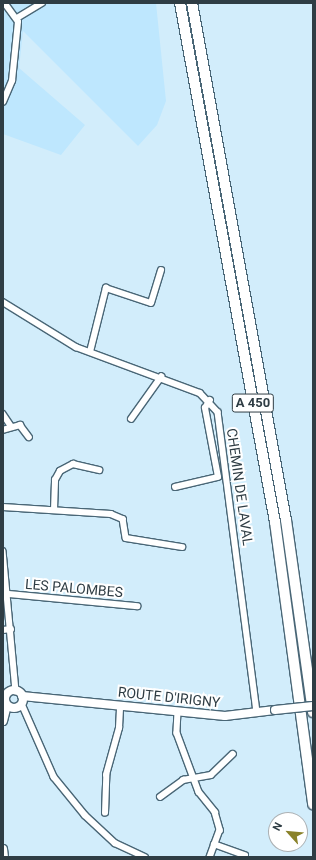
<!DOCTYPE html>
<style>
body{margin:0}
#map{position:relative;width:316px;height:860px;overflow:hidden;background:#d2edfb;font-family:Roboto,sans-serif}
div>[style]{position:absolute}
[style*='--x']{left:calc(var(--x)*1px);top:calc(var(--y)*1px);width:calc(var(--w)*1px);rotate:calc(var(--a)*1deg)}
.built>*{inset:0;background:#bee7fe}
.roads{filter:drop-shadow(1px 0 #496676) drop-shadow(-1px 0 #496676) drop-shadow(0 1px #496676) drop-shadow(0 -1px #496676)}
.street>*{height:5.5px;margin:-2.75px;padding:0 2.75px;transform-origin:2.75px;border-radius:2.75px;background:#fff}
.secondary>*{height:8px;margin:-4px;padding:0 4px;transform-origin:4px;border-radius:4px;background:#fff}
.secondary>.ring{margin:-4px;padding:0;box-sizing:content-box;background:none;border:8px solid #fff;border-radius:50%}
.highway>*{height:10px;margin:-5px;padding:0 5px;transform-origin:5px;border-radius:5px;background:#fff}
.bridges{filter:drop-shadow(1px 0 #496676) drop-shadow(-1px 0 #496676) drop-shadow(0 1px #496676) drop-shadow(0 -1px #496676)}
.secondary-bridge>*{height:8px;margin:-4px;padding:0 4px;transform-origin:4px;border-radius:4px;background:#fff}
span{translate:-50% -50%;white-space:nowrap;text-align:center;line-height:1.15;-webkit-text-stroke:4px #fff;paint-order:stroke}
.shield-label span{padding:1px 3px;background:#fff;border:1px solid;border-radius:3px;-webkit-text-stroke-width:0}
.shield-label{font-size:13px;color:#2f3d44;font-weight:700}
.street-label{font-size:14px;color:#2f3d44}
.frame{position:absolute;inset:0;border:4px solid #2f3d44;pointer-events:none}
.north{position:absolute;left:268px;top:812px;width:40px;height:40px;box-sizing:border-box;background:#fff;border:1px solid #acb1b4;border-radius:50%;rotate:297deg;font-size:11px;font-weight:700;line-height:16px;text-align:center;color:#2f3d44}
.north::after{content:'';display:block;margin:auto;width:14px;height:18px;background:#8a822a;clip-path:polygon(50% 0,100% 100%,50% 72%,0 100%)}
</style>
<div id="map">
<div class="built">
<div style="clip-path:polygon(3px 3px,156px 3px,166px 101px,157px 125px,138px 146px,23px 31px,19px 68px,85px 125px,61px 155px,3px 134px)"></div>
</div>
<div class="roads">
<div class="street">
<div style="--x:17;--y:18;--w:29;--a:-31"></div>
<div style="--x:3;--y:102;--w:23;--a:-67"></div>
<div style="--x:12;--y:81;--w:59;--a:-84.2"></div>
<div style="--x:18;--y:22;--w:24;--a:-126"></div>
<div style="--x:3;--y:302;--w:86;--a:31.7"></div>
<div style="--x:76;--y:347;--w:132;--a:20.4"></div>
<div style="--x:200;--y:393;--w:26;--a:47"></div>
<div style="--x:218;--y:412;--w:303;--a:82.6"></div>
<div style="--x:90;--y:352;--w:66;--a:-76"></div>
<div style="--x:106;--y:288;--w:47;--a:18.4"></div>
<div style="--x:151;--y:303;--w:34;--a:-73"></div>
<div style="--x:3;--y:414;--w:14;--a:56"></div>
<div style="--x:131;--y:419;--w:52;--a:-54.5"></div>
<div style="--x:3;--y:430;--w:18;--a:-16"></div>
<div style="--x:20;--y:425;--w:15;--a:53"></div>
<div style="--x:175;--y:487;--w:44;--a:-13.1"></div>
<div style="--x:218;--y:477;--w:70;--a:-100.7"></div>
<div style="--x:205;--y:408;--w:9;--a:-58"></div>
<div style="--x:3;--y:507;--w:108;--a:3.7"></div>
<div style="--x:111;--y:514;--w:13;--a:23"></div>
<div style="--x:123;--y:519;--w:19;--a:81"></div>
<div style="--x:126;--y:538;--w:57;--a:9.1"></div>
<div style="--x:54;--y:510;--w:30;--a:-88"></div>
<div style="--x:55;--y:480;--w:10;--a:-61"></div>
<div style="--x:60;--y:471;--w:15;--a:-28"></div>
<div style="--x:73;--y:464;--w:27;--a:13"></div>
<div style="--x:3;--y:551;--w:141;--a:84.7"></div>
<div style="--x:9;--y:594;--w:129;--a:5.4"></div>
<div style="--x:3;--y:630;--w:8;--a:-7"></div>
<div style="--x:22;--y:704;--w:80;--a:66.3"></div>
<div style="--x:54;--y:777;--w:49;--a:50.8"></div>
<div style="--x:85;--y:815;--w:41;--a:43"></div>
<div style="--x:115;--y:843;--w:33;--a:25"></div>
<div style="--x:178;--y:712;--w:21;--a:93"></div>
<div style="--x:177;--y:733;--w:63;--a:69.6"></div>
<div style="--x:199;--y:792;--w:26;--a:51"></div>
<div style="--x:215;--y:812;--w:19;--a:74"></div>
<div style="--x:220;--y:830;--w:29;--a:110"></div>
<div style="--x:160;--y:797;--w:29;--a:-36"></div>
<div style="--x:183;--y:780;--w:28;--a:-10"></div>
<div style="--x:211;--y:775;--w:30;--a:-44"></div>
<div style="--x:105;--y:813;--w:38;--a:-88"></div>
<div style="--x:106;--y:775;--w:49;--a:-74.5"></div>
<div style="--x:119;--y:728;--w:22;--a:-87"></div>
<div style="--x:214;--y:844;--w:33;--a:20"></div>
</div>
<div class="secondary">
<div class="ring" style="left:5px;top:690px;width:10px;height:10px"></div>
<div style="--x:22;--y:696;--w:204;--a:5.6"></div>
<div style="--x:225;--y:716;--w:50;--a:-6.8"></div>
<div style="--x:3;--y:721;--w:16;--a:-76"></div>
<div style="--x:3;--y:849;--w:8;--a:83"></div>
</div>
<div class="highway">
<div style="--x:180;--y:3;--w:528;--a:79.63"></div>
<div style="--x:275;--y:522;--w:285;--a:82.3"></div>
<div style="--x:192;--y:3;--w:525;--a:79.7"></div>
<div style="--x:286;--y:520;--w:194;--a:82"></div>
</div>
</div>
<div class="bridges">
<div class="secondary-bridge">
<div style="--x:275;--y:710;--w:38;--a:-6"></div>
</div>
</div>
<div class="shield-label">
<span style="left:253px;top:403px">A 450</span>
</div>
<div class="street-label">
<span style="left:240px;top:487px;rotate:82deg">CHEMIN DE LAVAL</span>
<span style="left:74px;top:588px;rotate:5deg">LES PALOMBES</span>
<span style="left:169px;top:697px;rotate:6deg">ROUTE D'IRIGNY</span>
</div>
<div class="frame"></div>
<div class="north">N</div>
</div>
